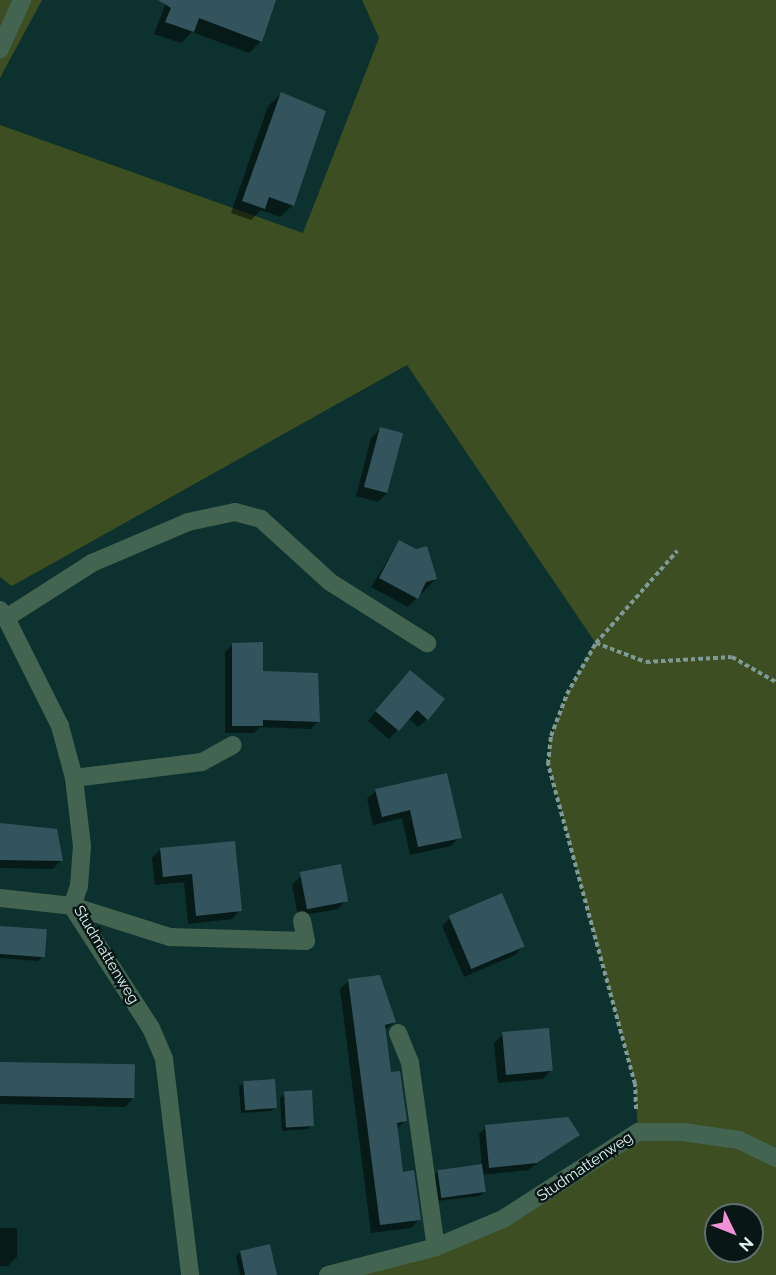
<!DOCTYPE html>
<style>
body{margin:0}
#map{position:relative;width:776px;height:1275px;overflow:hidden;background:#0d312e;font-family:Raleway,sans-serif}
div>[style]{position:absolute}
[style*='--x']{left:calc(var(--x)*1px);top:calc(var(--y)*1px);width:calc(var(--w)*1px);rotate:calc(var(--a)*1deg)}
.green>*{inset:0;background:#3c4e22}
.shadow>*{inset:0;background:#0007}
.building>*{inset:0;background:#33545d;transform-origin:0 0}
.path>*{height:4px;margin-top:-2px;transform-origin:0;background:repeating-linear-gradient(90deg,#7f9a97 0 4.5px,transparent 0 7.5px)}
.lane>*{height:18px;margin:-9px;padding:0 9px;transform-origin:9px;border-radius:9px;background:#436450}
.street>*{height:18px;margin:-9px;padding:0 9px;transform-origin:9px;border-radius:9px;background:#436450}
span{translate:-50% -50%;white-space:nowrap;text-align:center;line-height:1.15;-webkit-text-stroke:5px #081615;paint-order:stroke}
.street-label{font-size:15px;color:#e0f4f1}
.north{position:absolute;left:704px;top:1203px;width:60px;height:60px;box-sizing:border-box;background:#081615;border:2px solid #5e6f6d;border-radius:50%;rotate:133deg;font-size:16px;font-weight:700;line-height:24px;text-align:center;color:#e0f4f1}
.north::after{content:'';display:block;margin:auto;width:21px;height:27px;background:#f391d6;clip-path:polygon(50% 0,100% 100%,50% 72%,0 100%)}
</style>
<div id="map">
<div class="green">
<div style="clip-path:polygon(0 0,42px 0,0 78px)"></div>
<div style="clip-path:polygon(evenodd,362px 0,776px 0,776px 1275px,328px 1275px,436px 1247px,638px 1132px,635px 1084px,548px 764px,551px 736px,567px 694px,595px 642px,407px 365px,12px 586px,0 577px,0 125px,303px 233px,379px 38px,362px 0,716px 1215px,752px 1215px,752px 1251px,716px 1251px,716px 1215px)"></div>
</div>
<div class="shadow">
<div style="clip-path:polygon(167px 0,274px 0,261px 41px,249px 53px,192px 32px,181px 43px,154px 34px)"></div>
<div style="clip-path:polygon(281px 94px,293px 205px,280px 217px,261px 210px,251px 220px,231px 213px,268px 106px)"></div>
<div style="clip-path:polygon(380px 429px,387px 493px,378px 502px,356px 496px,371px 438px)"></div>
<div style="clip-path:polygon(399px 542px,436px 579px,408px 607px,371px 587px)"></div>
<div style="clip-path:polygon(233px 644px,261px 673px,318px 721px,311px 729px,260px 727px,254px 733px,225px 733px,225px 652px)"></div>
<div style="clip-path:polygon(401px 680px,427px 719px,418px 727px,408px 718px,389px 739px,368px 721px)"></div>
<div style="clip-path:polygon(376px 791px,460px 837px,451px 846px,410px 855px,402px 818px,373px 825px,367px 799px)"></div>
<div style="clip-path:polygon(0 824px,61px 860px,53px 869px,0 868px)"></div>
<div style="clip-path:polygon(160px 850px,240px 910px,232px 919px,188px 924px,184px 882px,155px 885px,152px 858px)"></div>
<div style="clip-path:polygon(301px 876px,346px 900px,338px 909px,298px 916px,292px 885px)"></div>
<div style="clip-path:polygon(450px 918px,523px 946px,515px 955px,464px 977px,442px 926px)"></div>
<div style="clip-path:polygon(0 927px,42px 957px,38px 961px,0 958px)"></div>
<div style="clip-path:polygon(349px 981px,394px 1022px,385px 1030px,390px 1074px,405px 1121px,397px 1129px,401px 1174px,419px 1219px,411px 1228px,371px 1233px,340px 989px)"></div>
<div style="clip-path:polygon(503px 1034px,551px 1070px,543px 1079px,498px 1083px,494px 1043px)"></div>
<div style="clip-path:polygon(0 1063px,133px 1067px,133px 1099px,125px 1107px,0 1104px)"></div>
<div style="clip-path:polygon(243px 1083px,276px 1107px,271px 1111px,241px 1113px,239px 1087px)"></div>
<div style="clip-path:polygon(285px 1094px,312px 1125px,308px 1129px,282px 1131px,280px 1098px)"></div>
<div style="clip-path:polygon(486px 1127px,578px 1135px,528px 1170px,482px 1175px,484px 1192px,480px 1196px,437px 1201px,433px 1176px,437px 1172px,482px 1166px,479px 1134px)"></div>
<div style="clip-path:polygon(0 1228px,17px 1228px,17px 1257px,8px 1266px,0 1266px)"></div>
<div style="clip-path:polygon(240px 1252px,275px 1275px,240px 1275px,236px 1256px)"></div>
</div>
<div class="building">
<div style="clip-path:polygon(158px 0,276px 0,262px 42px,199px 18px,194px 32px,165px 22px,171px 8px)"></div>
<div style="clip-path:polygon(281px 92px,326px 111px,294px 206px,269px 197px,265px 209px,242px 201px)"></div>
<div style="left:380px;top:427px;width:24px;height:62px;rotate:15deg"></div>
<div style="clip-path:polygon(399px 540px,416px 549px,427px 546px,437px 579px,426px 582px,418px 599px,379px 578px)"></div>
<div style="clip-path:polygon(263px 642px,263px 671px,318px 673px,320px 722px,263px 720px,263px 726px,232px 726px,232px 643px)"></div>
<div style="clip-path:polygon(410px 670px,445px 699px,428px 720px,417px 710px,399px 731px,375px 711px)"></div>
<div style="clip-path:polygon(447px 773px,462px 838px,418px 847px,410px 810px,382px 817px,375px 789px)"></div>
<div style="clip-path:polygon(0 823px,57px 829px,63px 861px,0 860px)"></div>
<div style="clip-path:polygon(235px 841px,242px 911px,196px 916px,192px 874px,163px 877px,160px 848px)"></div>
<div style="left:341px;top:864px;width:38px;height:42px;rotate:79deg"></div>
<div style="left:502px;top:893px;width:58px;height:58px;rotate:67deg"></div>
<div style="left:0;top:926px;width:47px;height:28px;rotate:4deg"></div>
<div style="clip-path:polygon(380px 975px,396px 1022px,385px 1025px,391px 1072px,400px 1071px,407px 1121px,397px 1123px,403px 1172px,414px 1170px,421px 1220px,380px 1225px,348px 979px)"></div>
<div style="left:549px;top:1028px;width:43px;height:47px;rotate:85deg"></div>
<div style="left:0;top:1062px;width:135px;height:34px;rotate:1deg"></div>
<div style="left:275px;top:1079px;width:29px;height:32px;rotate:86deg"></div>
<div style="left:312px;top:1090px;width:36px;height:28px;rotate:87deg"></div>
<div style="clip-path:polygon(568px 1117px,580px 1135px,537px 1163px,489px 1168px,485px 1125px)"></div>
<div style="left:482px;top:1164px;width:28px;height:45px;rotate:82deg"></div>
<div style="clip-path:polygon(270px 1244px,277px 1275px,245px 1275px,240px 1251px)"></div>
</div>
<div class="path">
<div style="--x:596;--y:643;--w:53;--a:20.8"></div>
<div style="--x:646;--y:662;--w:86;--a:-3.3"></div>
<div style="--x:732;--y:657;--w:51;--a:29.6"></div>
<div style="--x:636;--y:1109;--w:25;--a:-92"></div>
<div style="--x:635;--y:1084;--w:332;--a:-105.2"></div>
<div style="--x:548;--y:764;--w:28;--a:-84"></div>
<div style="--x:551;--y:736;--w:45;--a:-69.1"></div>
<div style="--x:567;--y:694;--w:59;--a:-60.4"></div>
<div style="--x:596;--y:643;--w:123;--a:-48.6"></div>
</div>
<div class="lane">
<div style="--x:0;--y:49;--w:54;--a:-65.8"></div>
<div style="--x:0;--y:610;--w:10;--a:53"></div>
<div style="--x:6;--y:618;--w:102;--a:-32.6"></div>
<div style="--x:92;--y:563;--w:104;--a:-23.1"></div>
<div style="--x:188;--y:522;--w:48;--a:-12"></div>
<div style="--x:235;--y:512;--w:27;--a:15"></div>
<div style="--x:261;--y:519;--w:93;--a:42.4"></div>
<div style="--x:330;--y:582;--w:115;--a:32.2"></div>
<div style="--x:74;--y:778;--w:129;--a:-7.1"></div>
<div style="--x:202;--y:762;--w:35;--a:-29"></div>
<div style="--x:72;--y:906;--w:103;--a:17.6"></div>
<div style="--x:170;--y:937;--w:136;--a:1.7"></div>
<div style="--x:306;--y:941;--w:21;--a:-101"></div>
<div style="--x:398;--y:1033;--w:32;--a:68"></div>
<div style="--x:410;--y:1063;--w:186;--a:82"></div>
<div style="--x:683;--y:1132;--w:57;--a:8.1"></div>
<div style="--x:739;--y:1140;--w:41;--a:25.9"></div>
</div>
<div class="street">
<div style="--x:6;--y:618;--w:121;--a:63.4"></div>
<div style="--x:60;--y:726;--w:54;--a:74.9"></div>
<div style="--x:74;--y:778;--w:68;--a:83.3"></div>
<div style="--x:82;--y:846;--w:40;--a:94.3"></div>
<div style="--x:79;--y:886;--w:21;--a:109"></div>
<div style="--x:72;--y:906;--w:145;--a:57.1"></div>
<div style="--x:151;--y:1028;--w:34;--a:67"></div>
<div style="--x:164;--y:1059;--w:218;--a:83.1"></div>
<div style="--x:0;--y:898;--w:72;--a:6.3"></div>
<div style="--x:328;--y:1275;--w:112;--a:-14.5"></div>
<div style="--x:436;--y:1247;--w:73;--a:-22.7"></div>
<div style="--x:503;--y:1219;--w:161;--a:-32.8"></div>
<div style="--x:638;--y:1132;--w:45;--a:0"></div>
</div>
<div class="street-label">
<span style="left:106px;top:955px;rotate:59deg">Studmattenweg</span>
<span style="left:585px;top:1167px;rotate:-34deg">Studmattenweg</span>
</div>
<div class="north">N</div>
</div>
